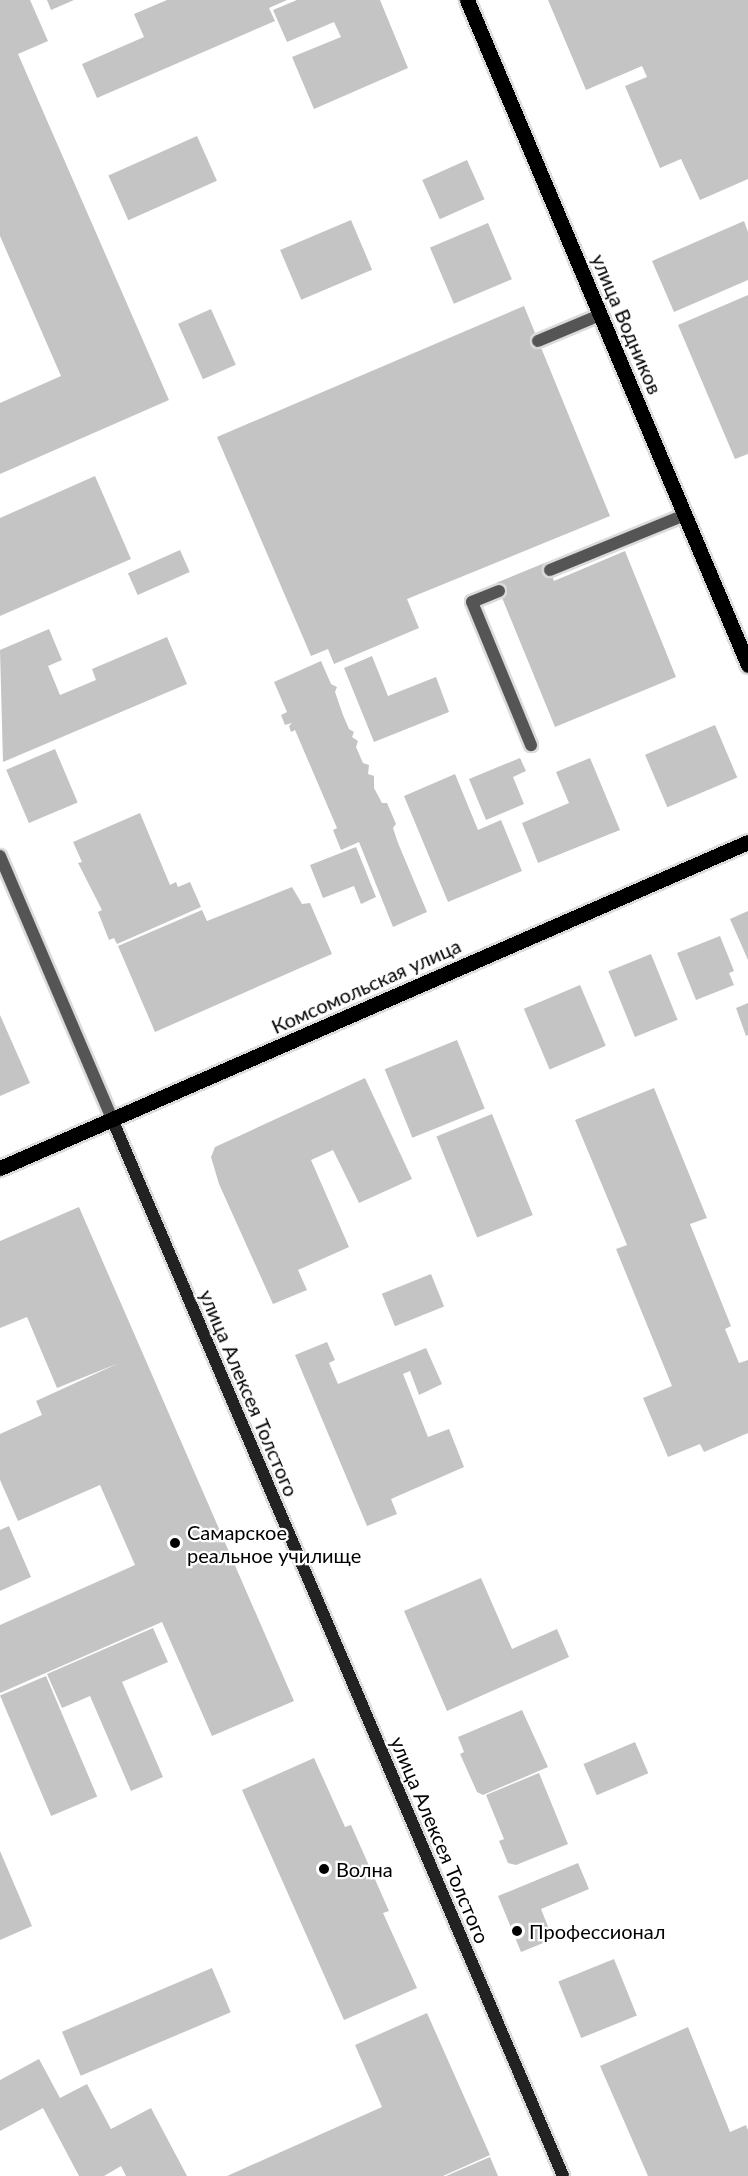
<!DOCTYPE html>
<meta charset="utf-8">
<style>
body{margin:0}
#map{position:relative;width:748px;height:2176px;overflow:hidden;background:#fff;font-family:Lato,sans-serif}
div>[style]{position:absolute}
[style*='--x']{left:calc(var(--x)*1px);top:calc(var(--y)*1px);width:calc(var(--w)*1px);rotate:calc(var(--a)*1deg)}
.building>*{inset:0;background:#c4c4c4;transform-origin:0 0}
.roads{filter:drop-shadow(2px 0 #dbdbdb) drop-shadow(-2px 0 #dbdbdb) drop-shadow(0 2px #dbdbdb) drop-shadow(0 -2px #dbdbdb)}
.lane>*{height:12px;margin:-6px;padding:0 6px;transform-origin:6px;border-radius:6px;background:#555}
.street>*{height:12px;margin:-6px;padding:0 6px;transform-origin:6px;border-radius:6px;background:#555}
.secondary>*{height:12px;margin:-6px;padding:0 6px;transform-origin:6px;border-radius:6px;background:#222}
.primary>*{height:15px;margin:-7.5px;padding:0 7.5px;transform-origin:7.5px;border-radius:7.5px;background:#000}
.dots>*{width:16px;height:16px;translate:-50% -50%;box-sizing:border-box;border:3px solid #fff;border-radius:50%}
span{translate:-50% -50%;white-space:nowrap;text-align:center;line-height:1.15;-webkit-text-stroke:4.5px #fff;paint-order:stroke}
.street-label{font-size:20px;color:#000}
.poi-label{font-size:20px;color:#000}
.left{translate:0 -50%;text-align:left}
</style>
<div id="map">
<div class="building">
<div style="clip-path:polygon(0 0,30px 0,48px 41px,18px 54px,169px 400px,0 474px,0 403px,61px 376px,0 236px)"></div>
<div style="clip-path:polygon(47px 0,74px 0,51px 10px)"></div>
<div style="clip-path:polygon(167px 0,287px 0,269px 8px,275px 21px,97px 98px,82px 64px,144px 37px,134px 14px)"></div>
<div style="clip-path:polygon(297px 0,380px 0,408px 68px,314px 109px,292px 57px,341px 37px,334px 22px,287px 42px,273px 10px)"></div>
<div style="clip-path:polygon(548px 0,748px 0,748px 179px,700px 200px,681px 159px,660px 168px,625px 86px,647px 77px,642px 66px,586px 90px)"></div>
<div style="left:197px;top:136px;width:49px;height:97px;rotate:66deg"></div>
<div style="left:467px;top:160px;width:43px;height:49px;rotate:66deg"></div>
<div style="left:351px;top:220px;width:54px;height:77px;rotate:67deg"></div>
<div style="clip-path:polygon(744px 221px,748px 232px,748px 280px,674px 312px,652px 261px)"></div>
<div style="left:488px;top:223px;width:61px;height:63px;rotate:67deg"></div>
<div style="clip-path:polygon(748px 295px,748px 454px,735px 459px,678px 325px)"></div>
<div style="clip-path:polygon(524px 306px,610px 516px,407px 599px,419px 628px,334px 664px,328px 649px,311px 656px,217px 437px)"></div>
<div style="left:211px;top:309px;width:61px;height:36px;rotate:66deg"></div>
<div style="clip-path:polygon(95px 476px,131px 559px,0 616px,0 518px)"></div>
<div style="left:180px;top:550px;width:24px;height:57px;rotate:66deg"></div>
<div style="clip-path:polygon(625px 551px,676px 677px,555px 727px,496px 583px,547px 562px,554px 581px)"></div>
<div style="clip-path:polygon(49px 629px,62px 660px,48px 666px,60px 695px,96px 680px,92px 669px,167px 637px,187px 684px,3px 762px,0 650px)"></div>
<div style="clip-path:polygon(372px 656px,388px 696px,436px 677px,449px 712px,374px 742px,344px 668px)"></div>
<div style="clip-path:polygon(321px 661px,331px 684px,337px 687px,335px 692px,343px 715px,349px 729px,354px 732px,352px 737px,358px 741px,356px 747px,363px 763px,369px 765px,368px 774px,374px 776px,374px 788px,382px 803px,387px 803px,396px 824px,393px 828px,398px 843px,427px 912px,393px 927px,359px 842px,341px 850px,333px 830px,337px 828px,295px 730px,291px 732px,289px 726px,292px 723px,285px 725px,281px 715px,287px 712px,274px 682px)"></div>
<div style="left:715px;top:725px;width:57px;height:76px;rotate:67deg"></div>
<div style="left:55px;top:749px;width:58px;height:53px;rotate:67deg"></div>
<div style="clip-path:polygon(520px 758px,526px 771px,513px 777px,524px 804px,486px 820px,469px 779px)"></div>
<div style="clip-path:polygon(590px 758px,620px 830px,538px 863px,522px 823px,569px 803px,556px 772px)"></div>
<div style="clip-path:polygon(455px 774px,478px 830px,501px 820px,522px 871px,448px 902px,404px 796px)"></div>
<div style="clip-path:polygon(140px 813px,170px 885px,176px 882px,178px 887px,190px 882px,201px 907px,117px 944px,114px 938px,109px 940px,98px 912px,102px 910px,78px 863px,82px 862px,73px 842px)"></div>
<div style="clip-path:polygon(356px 847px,376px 897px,361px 904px,354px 886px,323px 898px,310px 865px)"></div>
<div style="clip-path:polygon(292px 887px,302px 904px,310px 903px,332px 954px,155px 1032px,118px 946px,202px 910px,207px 921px)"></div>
<div style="clip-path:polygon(748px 911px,748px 960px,730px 919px)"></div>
<div style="clip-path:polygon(720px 936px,734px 971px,729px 973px,734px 985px,696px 1000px,677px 953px)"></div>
<div style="left:651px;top:954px;width:71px;height:46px;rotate:68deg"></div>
<div style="left:580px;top:985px;width:66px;height:61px;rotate:67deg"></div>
<div style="clip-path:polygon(748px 1003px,748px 1035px,746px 1036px,736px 1008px)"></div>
<div style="clip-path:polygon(0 1015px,30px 1083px,0 1096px)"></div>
<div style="left:457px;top:1040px;width:74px;height:78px;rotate:68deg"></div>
<div style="clip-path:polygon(365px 1078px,412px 1179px,359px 1203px,333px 1150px,311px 1160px,349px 1247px,298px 1270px,307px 1290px,273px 1304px,219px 1184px,211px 1157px,215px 1147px)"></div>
<div style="clip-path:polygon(654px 1088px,707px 1218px,690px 1224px,731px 1326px,725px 1329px,739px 1363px,748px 1360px,748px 1433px,704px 1452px,700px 1444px,668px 1457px,643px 1398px,672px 1386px,616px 1249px,627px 1245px,575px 1120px)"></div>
<div style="left:492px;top:1114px;width:109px;height:60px;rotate:68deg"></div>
<div style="clip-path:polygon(79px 1207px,294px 1701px,212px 1736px,162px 1622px,0 1693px,0 1625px,135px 1565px,100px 1485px,18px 1521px,0 1480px,0 1434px,42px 1415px,36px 1401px,119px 1363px,57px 1388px,27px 1317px,0 1328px,0 1241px)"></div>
<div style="left:431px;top:1274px;width:35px;height:53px;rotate:68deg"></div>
<div style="clip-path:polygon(327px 1342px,335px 1360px,329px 1363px,338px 1384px,426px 1348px,442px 1384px,419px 1395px,410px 1371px,403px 1374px,428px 1437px,449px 1429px,464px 1467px,391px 1499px,397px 1514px,367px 1526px,295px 1355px)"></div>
<div style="clip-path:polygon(9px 1526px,31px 1577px,0 1591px,0 1530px)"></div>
<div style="clip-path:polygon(481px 1578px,512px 1649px,557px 1629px,569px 1657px,447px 1711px,404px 1611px)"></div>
<div style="clip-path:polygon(153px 1628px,168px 1662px,122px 1682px,163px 1777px,131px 1791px,90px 1696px,62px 1708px,47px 1674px)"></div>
<div style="left:46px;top:1676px;width:131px;height:50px;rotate:67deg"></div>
<div style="clip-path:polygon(522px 1710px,548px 1767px,483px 1795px,477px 1792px,460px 1754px,464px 1752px,458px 1737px)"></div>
<div style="left:635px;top:1742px;width:34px;height:56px;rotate:67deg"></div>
<div style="clip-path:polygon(314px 1758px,345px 1827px,351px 1825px,389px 1911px,383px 1913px,417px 1988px,344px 2020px,242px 1790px)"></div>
<div style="clip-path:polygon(539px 1773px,568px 1844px,516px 1865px,508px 1863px,499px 1841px,504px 1839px,486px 1795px)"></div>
<div style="clip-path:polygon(0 1851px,32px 1926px,0 1940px)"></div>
<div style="clip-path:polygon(578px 1863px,589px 1889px,541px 1909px,553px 1939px,521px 1952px,498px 1896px)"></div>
<div style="left:614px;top:1959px;width:61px;height:60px;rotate:68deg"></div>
<div style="left:212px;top:1968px;width:48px;height:163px;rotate:67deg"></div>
<div style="clip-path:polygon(427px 2013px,490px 2155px,443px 2176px,227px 2176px,382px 2107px,355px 2045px)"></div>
<div style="clip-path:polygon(688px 2027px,730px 2132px,746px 2125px,748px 2130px,748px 2176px,648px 2176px,600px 2066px)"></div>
<div style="clip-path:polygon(39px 2059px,60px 2098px,87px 2084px,111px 2129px,151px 2108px,187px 2176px,126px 2176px,121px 2166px,104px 2176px,79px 2176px,43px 2108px,0 2131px,0 2080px)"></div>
<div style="clip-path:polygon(490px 2157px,498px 2176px,446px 2176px)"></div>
</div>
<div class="roads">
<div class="lane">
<div style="--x:538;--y:341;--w:67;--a:-22.8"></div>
<div style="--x:550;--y:570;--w:146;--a:-22.2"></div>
<div style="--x:499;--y:591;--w:29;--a:158"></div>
<div style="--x:472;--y:602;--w:155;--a:67.6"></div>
</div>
<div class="street">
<div style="--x:0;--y:856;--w:286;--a:66.9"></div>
</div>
<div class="secondary">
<div style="--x:112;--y:1119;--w:1149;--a:66.89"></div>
</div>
<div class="primary">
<div style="--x:467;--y:0;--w:722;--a:67.09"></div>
<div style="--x:0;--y:1168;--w:816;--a:-23.55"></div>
</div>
</div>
<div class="dots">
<div style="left:175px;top:1543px;background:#000"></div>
<div style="left:324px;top:1869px;background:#000"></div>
<div style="left:517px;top:1931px;background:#000"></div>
</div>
<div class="street-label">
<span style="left:627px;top:324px;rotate:67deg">улица Водников</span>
<span style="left:366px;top:986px;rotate:-24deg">Комсомольская улица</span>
<span style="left:249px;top:1393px;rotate:67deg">улица Алексея Толстого</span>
<span style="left:440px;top:1840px;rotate:67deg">улица Алексея Толстого</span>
</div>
<div class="poi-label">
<span class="left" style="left:187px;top:1544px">Самарское<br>реальное училище</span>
<span class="left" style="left:336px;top:1869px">Волна</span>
<span class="left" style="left:529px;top:1931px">Профессионал</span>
</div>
</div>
